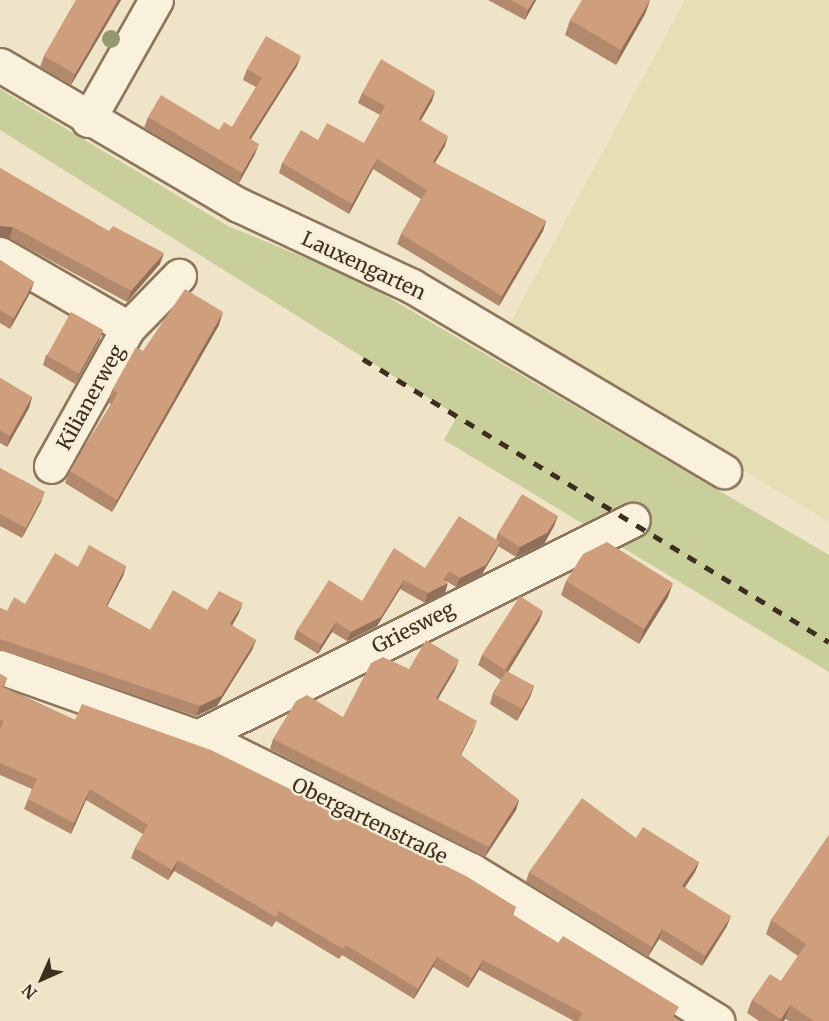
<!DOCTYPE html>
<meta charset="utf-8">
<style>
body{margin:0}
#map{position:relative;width:829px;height:1021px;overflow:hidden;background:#f0e4c8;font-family:Merriweather,serif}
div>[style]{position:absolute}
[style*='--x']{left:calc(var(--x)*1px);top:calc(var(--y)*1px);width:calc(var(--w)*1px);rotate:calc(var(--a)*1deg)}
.farmland>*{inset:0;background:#e6deb5}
.green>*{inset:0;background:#c9cf9b}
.roads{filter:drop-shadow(2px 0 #8d765c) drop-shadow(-2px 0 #8d765c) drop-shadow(0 2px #8d765c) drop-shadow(0 -2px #8d765c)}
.minor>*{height:33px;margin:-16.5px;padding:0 16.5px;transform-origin:16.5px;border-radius:16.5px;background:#faf1dc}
.rail>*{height:4.5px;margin-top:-2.25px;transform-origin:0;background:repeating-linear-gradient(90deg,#3d2e20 0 10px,transparent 0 20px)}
.trees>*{width:18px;height:18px;margin:-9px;border-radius:50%;background:#96986f}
.wall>*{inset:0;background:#b2896c}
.shaded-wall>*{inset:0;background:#916f58}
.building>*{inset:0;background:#cf9f7d;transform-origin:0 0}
span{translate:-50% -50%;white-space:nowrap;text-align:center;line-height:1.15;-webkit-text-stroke:5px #f7eed8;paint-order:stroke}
.street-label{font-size:20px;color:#3d2e20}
.north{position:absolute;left:12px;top:949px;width:60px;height:60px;-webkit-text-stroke:4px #f7eed8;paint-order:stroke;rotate:225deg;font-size:16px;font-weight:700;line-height:24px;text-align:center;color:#3d2e20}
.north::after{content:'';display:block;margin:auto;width:21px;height:27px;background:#3d2e20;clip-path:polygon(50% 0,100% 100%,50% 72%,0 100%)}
</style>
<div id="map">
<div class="farmland">
<div style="clip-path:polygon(685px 0,829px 0,829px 522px,508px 327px)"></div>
</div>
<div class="green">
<div style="clip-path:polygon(0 89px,228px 226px,357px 279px,829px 555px,829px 672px,444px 440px,457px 416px,0 130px)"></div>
</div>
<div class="roads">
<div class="minor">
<div style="--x:0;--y:65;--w:277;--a:30.4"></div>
<div style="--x:239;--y:205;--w:191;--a:25.1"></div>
<div style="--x:412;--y:286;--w:363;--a:30.7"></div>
<div style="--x:88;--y:120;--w:138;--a:-60.5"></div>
<div style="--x:0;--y:254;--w:148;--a:30"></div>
<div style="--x:128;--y:328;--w:158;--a:119.2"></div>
<div style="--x:128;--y:328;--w:73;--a:-45.6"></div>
<div style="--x:0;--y:667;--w:228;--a:19.5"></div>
<div style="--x:215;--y:743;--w:286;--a:26.4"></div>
<div style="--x:471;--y:870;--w:289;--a:31.5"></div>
<div style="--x:195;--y:738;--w:489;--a:-26.5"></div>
</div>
</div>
<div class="rail">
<div style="--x:363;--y:359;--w:545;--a:31.27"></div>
</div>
<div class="trees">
<div style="left:111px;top:39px"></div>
</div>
<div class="wall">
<div style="clip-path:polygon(76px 0,121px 0,71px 85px,40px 67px,44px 56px)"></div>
<div style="clip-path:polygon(488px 0,536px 0,525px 20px)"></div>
<div style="clip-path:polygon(650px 0,645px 14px,616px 65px,565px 35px,570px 20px)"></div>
<div style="clip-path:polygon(297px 66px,251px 139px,255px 154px,239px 183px,144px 128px,148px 117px,219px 130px,232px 127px,256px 87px,243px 80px,247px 69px)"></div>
<div style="clip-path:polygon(435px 91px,432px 101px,421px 120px,445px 146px,435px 163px,546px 221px,543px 231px,499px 306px,397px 244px,401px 234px,421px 199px,373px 169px,349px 214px,279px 173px,282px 163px,364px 143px,380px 115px,358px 103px,362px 93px)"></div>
<div style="clip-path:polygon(0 168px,160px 264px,127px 302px,9px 238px,0 238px)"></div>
<div style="clip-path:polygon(0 260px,34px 282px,30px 293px,10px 329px,0 323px)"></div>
<div style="clip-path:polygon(219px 325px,112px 512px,65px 483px,70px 471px,111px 404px,108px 403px,112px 390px,143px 351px)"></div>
<div style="clip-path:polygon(99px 341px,75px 384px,43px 365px,46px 355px)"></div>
<div style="clip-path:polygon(0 378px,32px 397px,29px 408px,7px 447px,0 443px)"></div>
<div style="clip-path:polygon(0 468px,41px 502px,22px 538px,0 526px)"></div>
<div style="clip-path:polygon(554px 526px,544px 544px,516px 557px,498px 546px,496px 551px,482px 574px,456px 587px,446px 581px,445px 593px,425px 603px,400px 589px,377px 626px,347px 641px,332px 632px,318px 654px,294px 639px,297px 630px,362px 601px,425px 568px,496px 540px,498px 533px)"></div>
<div style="clip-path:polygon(126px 566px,123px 576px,107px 606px,150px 630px,207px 610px,239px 613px,232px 626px,256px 640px,252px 650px,217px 706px,196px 716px,0 650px,0 608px,7px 611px,25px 604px,78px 567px)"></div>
<div style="clip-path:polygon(566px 581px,668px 597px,639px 644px,561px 595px)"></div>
<div style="clip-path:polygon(543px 611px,539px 621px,508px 672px,534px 686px,530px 697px,517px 721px,490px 704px,493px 693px,501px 680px,478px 665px,482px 655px)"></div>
<div style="clip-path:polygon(409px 669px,455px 670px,438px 699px,473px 731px,461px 755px,519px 800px,516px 810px,485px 857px,270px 749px,273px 739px,343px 717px)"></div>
<div style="clip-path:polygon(0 674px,7px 678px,4px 687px,75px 720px,516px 907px,513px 915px,680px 1021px,574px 1021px,479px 970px,468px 988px,433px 967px,414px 999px,342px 955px,339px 959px,276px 921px,272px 927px,174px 871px,168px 880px,131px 858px,135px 848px,143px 834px,86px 800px,71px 834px,24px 809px,32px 789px,0 775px)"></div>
<div style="clip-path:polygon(829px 835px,829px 1021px,789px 1021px,785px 1019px,784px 1021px,759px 1021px,747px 1013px,752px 1000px,781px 981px,798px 956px,766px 934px,771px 920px)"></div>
<div style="clip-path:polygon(636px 838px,699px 862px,695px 872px,685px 887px,727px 926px,702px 966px,659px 939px,648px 957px,526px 882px,529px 872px)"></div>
</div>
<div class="shaded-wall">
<div style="clip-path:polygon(118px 0,121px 0,71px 85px,75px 74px)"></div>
<div style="clip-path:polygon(534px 0,536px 0,525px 20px,528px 10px)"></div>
<div style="clip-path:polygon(650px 0,645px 14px,616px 65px,621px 50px)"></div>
<div style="clip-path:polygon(301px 56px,297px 66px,245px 148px,249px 138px)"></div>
<div style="clip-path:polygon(435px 91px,432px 101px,416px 129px,419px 119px)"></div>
<div style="clip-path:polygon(448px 136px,445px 146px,429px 172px,433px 162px)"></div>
<div style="clip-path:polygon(259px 144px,255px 154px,239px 183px,242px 173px)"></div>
<div style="clip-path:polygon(377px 159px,373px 169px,349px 214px,352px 204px)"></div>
<div style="clip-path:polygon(546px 221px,543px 231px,499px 306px,502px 296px)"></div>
<div style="clip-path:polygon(0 226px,13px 227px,9px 238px,0 238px)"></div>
<div style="clip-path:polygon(164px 253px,160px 264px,127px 302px,131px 291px)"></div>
<div style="clip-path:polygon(34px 282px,30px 293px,10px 329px,14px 318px)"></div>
<div style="clip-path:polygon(223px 312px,219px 325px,112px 512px,117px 500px)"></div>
<div style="clip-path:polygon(103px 330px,99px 341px,75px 384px,79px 374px)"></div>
<div style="clip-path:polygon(32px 397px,29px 408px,7px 447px,10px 436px)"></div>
<div style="clip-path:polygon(45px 492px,41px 502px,22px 538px,26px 528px)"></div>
<div style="clip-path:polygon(558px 516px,554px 526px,544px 544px,516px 557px,520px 547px)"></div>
<div style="clip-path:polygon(500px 542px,496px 551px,482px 574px,456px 587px,460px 578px)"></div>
<div style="clip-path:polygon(126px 566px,123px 576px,102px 616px,106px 606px)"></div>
<div style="clip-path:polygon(449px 571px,443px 586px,448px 583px,445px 593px,425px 603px,428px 593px,444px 580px)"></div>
<div style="clip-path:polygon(404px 580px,400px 589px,377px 626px,347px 641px,351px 632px)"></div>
<div style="clip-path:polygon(673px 583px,668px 597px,639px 644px,644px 629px)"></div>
<div style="clip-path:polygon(243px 603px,239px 613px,226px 635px,230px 624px)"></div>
<div style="clip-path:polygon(543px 611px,539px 621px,502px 681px,506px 671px)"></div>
<div style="clip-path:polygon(336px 622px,332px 632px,318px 654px,321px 645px)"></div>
<div style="clip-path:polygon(256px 640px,252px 650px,217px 706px,196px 716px,200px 706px)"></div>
<div style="clip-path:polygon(459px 660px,455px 670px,433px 707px,436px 698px)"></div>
<div style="clip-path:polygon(534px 686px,530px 697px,517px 721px,521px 711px)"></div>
<div style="clip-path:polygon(477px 721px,473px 731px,456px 764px,460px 755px)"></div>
<div style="clip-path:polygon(90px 789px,86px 800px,71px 834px,74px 823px)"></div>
<div style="clip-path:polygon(519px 800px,516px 810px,485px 857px,489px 847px)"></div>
<div style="clip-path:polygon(178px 860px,174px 871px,168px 880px,172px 870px)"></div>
<div style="clip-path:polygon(699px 862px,695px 872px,679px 896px,682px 886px)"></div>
<div style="clip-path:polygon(731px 916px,727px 926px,702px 966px,705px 956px)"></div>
<div style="clip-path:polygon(662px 929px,659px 939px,648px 957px,652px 947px)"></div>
<div style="clip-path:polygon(437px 957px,433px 967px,414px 999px,418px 989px)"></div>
<div style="clip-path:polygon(483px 960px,479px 970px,468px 988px,472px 978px)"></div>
<div style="clip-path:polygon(790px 1005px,785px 1019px,784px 1021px,780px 1021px)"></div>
</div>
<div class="building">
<div style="clip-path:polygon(76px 0,118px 0,75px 74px,44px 56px)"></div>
<div style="clip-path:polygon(511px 0,534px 0,528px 10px)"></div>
<div style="clip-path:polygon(582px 0,650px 0,621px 50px,570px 20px)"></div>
<div style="clip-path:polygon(266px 36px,301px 56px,249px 138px,259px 144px,242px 173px,148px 117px,161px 95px,219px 130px,224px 122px,232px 127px,262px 78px,247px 69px)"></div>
<div style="clip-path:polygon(381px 59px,435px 91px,419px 119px,448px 136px,433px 162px,546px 221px,502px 296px,401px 234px,427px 190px,377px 159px,352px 204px,282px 163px,301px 130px,318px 140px,327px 123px,364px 143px,385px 106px,362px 93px)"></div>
<div style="clip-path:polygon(0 168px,109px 231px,113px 226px,164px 253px,131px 291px,13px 227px,0 226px)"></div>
<div style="clip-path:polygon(0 260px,34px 282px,14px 318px,0 310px)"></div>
<div style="clip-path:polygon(185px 289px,223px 312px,117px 500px,70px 471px,118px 393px,112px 390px,136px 347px,143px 351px)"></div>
<div style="left:71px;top:312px;width:37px;height:50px;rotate:29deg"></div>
<div style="clip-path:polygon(0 378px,32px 397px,10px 436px,0 430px)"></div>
<div style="clip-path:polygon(0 468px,45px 492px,26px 528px,0 514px)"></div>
<div style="clip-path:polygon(522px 494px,558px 516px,547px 533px,520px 547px,498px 533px)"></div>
<div style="clip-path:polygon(459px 516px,500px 542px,486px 565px,460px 578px,449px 571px,444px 580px,448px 583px,428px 593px,404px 580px,381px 617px,351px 632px,336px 622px,321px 645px,297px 630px,329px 580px,362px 601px,394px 548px,425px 568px)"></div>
<div style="clip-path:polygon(607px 542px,673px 583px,644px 629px,566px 581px,583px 554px)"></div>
<div style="clip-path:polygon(89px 545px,126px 566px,106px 606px,150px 630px,173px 590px,207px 610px,219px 591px,243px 603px,230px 624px,256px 640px,221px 696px,200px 706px,0 639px,0 608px,7px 611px,14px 597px,25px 604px,55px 553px,78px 567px)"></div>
<div style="left:520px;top:596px;width:27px;height:70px;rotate:33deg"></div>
<div style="clip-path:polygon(426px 640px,459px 660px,436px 698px,477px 721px,460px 755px,519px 800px,489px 847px,273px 739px,296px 701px,307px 695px,343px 717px,371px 663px,383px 657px,409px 669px)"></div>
<div style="left:506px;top:671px;width:32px;height:26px;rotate:28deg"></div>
<div style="clip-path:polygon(0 674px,7px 678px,2px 687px,75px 720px,82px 704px,211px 750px,466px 876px,516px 907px,512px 914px,558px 943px,563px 936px,679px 1007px,673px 1017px,680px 1021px,578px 1021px,583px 1013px,483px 960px,472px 978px,437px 957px,418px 989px,346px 945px,343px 949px,279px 911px,276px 917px,178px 860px,172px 870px,135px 848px,148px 825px,90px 789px,74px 823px,28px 799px,37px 779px,0 763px,0 729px,4px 721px,0 720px)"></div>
<div style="clip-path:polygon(582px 798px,636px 838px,643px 827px,699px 862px,682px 886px,731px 916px,705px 956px,662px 929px,652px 947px,529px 872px)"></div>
<div style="clip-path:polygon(829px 835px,829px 1021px,814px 1021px,790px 1005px,781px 1019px,752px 1000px,770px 974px,781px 981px,806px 944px,771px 920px)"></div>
</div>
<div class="street-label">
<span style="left:364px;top:265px;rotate:25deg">Lauxengarten</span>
<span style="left:90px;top:397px;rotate:-61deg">Kilianerweg</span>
<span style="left:413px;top:627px;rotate:-27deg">Griesweg</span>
<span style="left:370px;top:820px;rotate:26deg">Obergartenstraße</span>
</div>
<div class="north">N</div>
</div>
